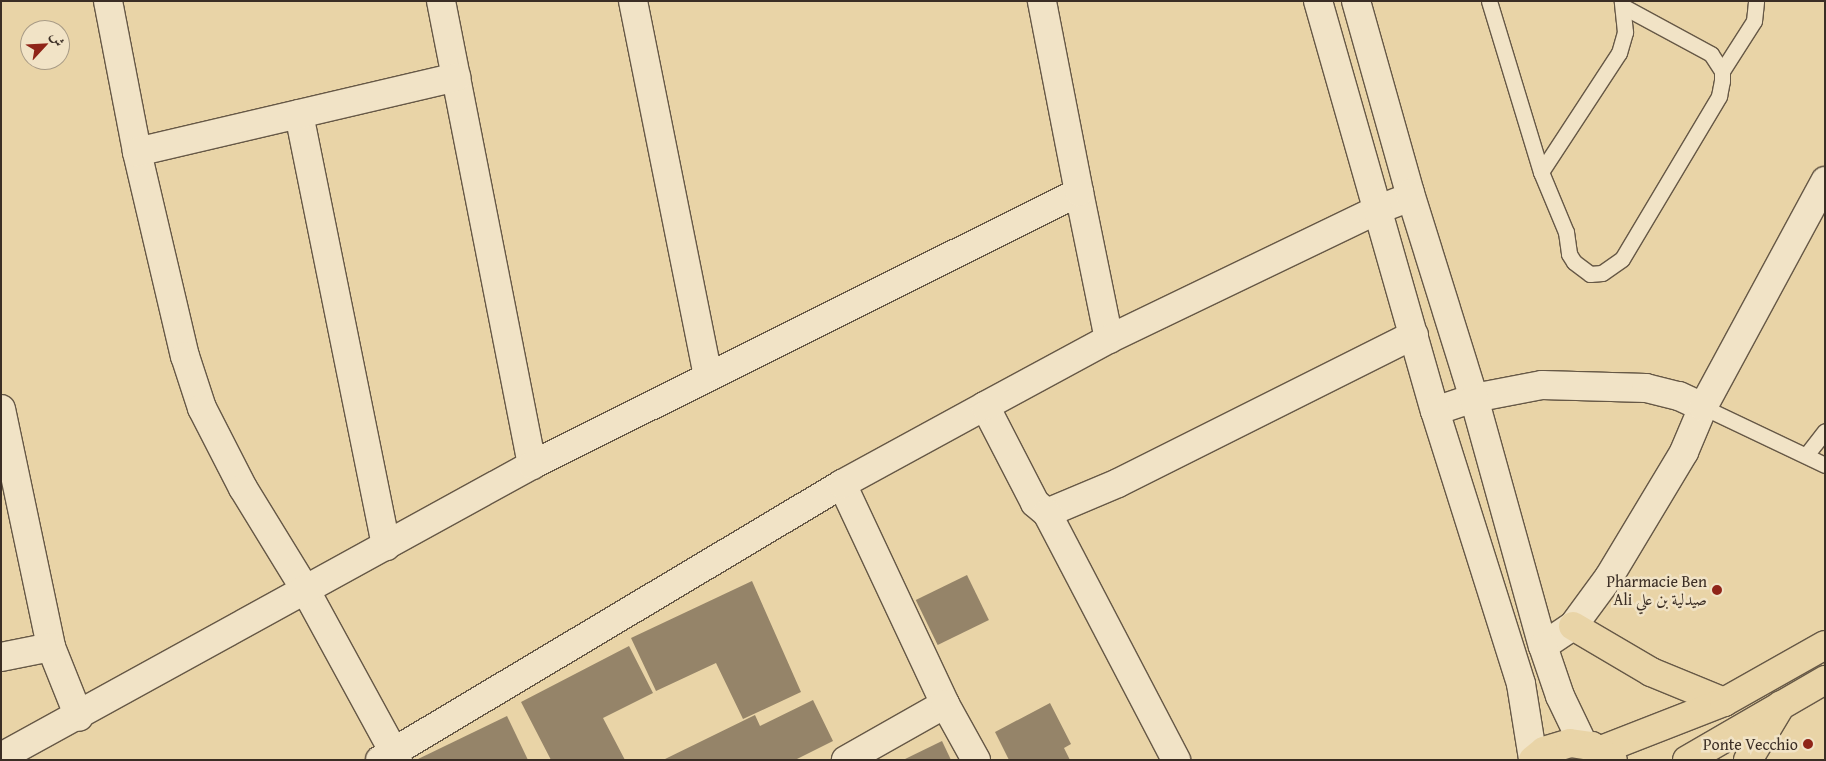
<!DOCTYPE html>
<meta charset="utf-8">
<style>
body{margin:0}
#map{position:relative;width:1826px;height:761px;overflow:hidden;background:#e9d4a7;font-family:"Gentium Book Plus",Amiri,serif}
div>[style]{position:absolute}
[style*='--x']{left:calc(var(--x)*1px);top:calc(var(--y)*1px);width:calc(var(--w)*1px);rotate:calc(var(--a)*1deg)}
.building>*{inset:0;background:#958469;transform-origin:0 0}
.roads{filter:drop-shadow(1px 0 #665846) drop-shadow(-1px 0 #665846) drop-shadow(0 1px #665846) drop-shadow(0 -1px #665846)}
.service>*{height:15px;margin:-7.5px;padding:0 7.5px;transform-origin:7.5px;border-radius:7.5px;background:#f1e3c6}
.minor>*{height:28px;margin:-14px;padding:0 14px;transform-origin:14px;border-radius:14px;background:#f1e3c6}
.secondary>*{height:28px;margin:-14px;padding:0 14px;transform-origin:14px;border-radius:14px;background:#f1e3c6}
.trunk>*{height:28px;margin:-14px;padding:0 14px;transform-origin:14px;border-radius:14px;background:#e9d4a7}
.dots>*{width:14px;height:14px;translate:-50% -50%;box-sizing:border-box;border:2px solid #f1e3c6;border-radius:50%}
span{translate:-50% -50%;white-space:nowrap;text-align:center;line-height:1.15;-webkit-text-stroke:5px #f1e3c6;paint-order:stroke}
.poi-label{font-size:16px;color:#3b2e25}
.right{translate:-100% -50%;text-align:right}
.frame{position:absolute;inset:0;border:2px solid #3b2e25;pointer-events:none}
.north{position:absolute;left:20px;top:20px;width:50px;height:50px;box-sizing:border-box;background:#f1e3c6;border:1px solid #a89b86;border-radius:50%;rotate:65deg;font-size:14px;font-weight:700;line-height:20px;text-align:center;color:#3b2e25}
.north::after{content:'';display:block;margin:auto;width:18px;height:22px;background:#8f2418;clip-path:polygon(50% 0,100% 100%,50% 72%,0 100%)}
</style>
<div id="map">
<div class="building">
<div style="left:967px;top:575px;width:50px;height:57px;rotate:64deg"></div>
<div style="clip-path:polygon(752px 581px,801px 692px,743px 719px,716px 663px,656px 691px,631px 638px)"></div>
<div style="clip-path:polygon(629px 646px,653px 693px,603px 718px,625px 760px,551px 760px,521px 702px)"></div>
<div style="clip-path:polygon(813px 700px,833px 741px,795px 760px,663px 760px,755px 715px,760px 726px)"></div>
<div style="clip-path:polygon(1050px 703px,1071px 744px,1064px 748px,1070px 760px,1009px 760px,995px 732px)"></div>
<div style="clip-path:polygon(507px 716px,528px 760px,416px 760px)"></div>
<div style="clip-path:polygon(942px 741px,951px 760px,903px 760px)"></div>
</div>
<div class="roads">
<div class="service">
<div style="--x:1489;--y:1;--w:179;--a:73.1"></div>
<div style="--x:1541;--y:172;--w:65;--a:67.4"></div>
<div style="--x:1566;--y:232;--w:22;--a:82"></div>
<div style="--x:1569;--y:254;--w:9;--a:58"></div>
<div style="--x:1574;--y:262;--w:20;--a:37"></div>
<div style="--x:1590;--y:274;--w:12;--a:-5"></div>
<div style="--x:1602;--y:273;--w:24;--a:-35"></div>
<div style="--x:1622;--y:259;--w:190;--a:-59.2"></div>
<div style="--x:1719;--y:96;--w:15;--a:-79"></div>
<div style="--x:1722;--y:81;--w:10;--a:-90"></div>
<div style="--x:1722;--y:71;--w:20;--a:-123"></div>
<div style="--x:1711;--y:54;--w:99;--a:-151.6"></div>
<div style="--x:1722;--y:71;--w:59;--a:-57.4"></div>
<div style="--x:1754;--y:21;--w:20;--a:-84"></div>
<div style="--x:1541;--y:172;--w:142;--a:-56.8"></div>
<div style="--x:1619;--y:53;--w:22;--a:-74"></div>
<div style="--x:1625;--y:32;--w:31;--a:-96"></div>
<div style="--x:1703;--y:407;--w:135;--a:25.4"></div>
<div style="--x:1807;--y:454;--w:29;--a:-52"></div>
</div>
<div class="minor">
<div style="--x:108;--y:1;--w:154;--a:79.1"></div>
<div style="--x:137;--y:152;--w:210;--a:76.8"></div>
<div style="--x:185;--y:356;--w:55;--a:71.9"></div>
<div style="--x:202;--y:408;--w:90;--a:62.9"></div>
<div style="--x:243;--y:488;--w:121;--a:58.5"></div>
<div style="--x:306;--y:591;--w:192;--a:61.4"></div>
<div style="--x:441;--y:1;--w:473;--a:78.9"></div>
<div style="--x:633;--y:1;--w:383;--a:78.7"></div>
<div style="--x:299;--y:114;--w:441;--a:78.6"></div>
<div style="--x:137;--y:152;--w:328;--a:-13.2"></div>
<div style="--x:1079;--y:192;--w:150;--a:78.5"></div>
<div style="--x:985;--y:406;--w:109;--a:62.7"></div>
<div style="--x:1035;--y:503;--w:16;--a:40"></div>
<div style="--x:1047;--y:513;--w:77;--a:-22.9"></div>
<div style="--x:1118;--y:483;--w:331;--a:-26.6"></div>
<div style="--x:1;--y:409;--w:243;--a:78.1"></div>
<div style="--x:51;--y:647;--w:75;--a:68.2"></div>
<div style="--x:1435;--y:411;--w:41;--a:-18.4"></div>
<div style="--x:1474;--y:398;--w:69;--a:-10.8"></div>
<div style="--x:1542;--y:385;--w:104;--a:1.7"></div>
<div style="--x:1646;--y:388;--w:34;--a:14"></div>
<div style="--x:1679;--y:396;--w:26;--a:25"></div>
<div style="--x:842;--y:484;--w:243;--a:64.9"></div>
<div style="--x:945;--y:704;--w:114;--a:150.5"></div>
<div style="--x:1047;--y:513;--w:279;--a:62.4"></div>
<div style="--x:1543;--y:646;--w:36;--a:-34"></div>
<div style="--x:1573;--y:626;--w:61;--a:-53.7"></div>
<div style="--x:1609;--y:577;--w:146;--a:-59"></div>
<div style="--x:1684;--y:452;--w:49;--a:-67.1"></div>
<div style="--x:1703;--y:407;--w:257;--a:-61.6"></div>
<div style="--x:1;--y:657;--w:51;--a:-11.3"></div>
<div style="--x:945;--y:704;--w:64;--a:61"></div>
<div style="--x:1;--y:757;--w:606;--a:-28.81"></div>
<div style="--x:532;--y:465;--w:611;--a:-26.52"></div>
<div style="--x:1079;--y:192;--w:195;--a:-101"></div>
<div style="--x:380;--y:760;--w:538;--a:-30.85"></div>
<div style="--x:842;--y:484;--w:163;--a:-28.6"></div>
<div style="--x:985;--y:406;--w:141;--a:-28.4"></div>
<div style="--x:1109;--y:339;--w:300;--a:-25.7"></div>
<div style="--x:1379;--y:209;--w:34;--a:-21"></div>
</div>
<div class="secondary">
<div style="--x:1318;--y:1;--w:426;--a:74.1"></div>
<div style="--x:1435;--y:411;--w:286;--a:72.5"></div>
<div style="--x:1521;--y:684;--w:76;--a:80.9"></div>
<div style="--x:1356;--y:1;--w:199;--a:74.3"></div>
<div style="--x:1410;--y:193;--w:215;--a:72.7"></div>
<div style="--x:1474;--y:398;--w:257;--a:74.5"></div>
<div style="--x:1543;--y:646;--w:53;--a:71.2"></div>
<div style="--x:1560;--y:696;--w:53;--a:64.4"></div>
</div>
<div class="trunk">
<div style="--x:1573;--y:626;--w:91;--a:30.5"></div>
<div style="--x:1651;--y:672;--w:79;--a:22.3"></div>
<div style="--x:1601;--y:750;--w:132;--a:-21.3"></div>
<div style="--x:1724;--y:702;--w:116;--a:-29.4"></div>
<div style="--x:1533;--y:760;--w:14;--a:-39"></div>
<div style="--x:1544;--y:751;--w:27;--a:-17"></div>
<div style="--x:1570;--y:743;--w:22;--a:8"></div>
<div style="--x:1592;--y:746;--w:25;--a:34"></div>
<div style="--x:1687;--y:760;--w:160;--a:-30.1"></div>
<div style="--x:1748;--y:760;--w:64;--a:-59"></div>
</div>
</div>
<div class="dots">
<div style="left:1717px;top:590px;background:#8f2418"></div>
<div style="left:1808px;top:744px;background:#8f2418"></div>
</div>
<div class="poi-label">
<span class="right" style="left:1707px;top:590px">Pharmacie Ben<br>Ali صيدلية بن علي</span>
<span class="right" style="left:1798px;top:744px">Ponte Vecchio</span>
</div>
<div class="frame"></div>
<div class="north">ش</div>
</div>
